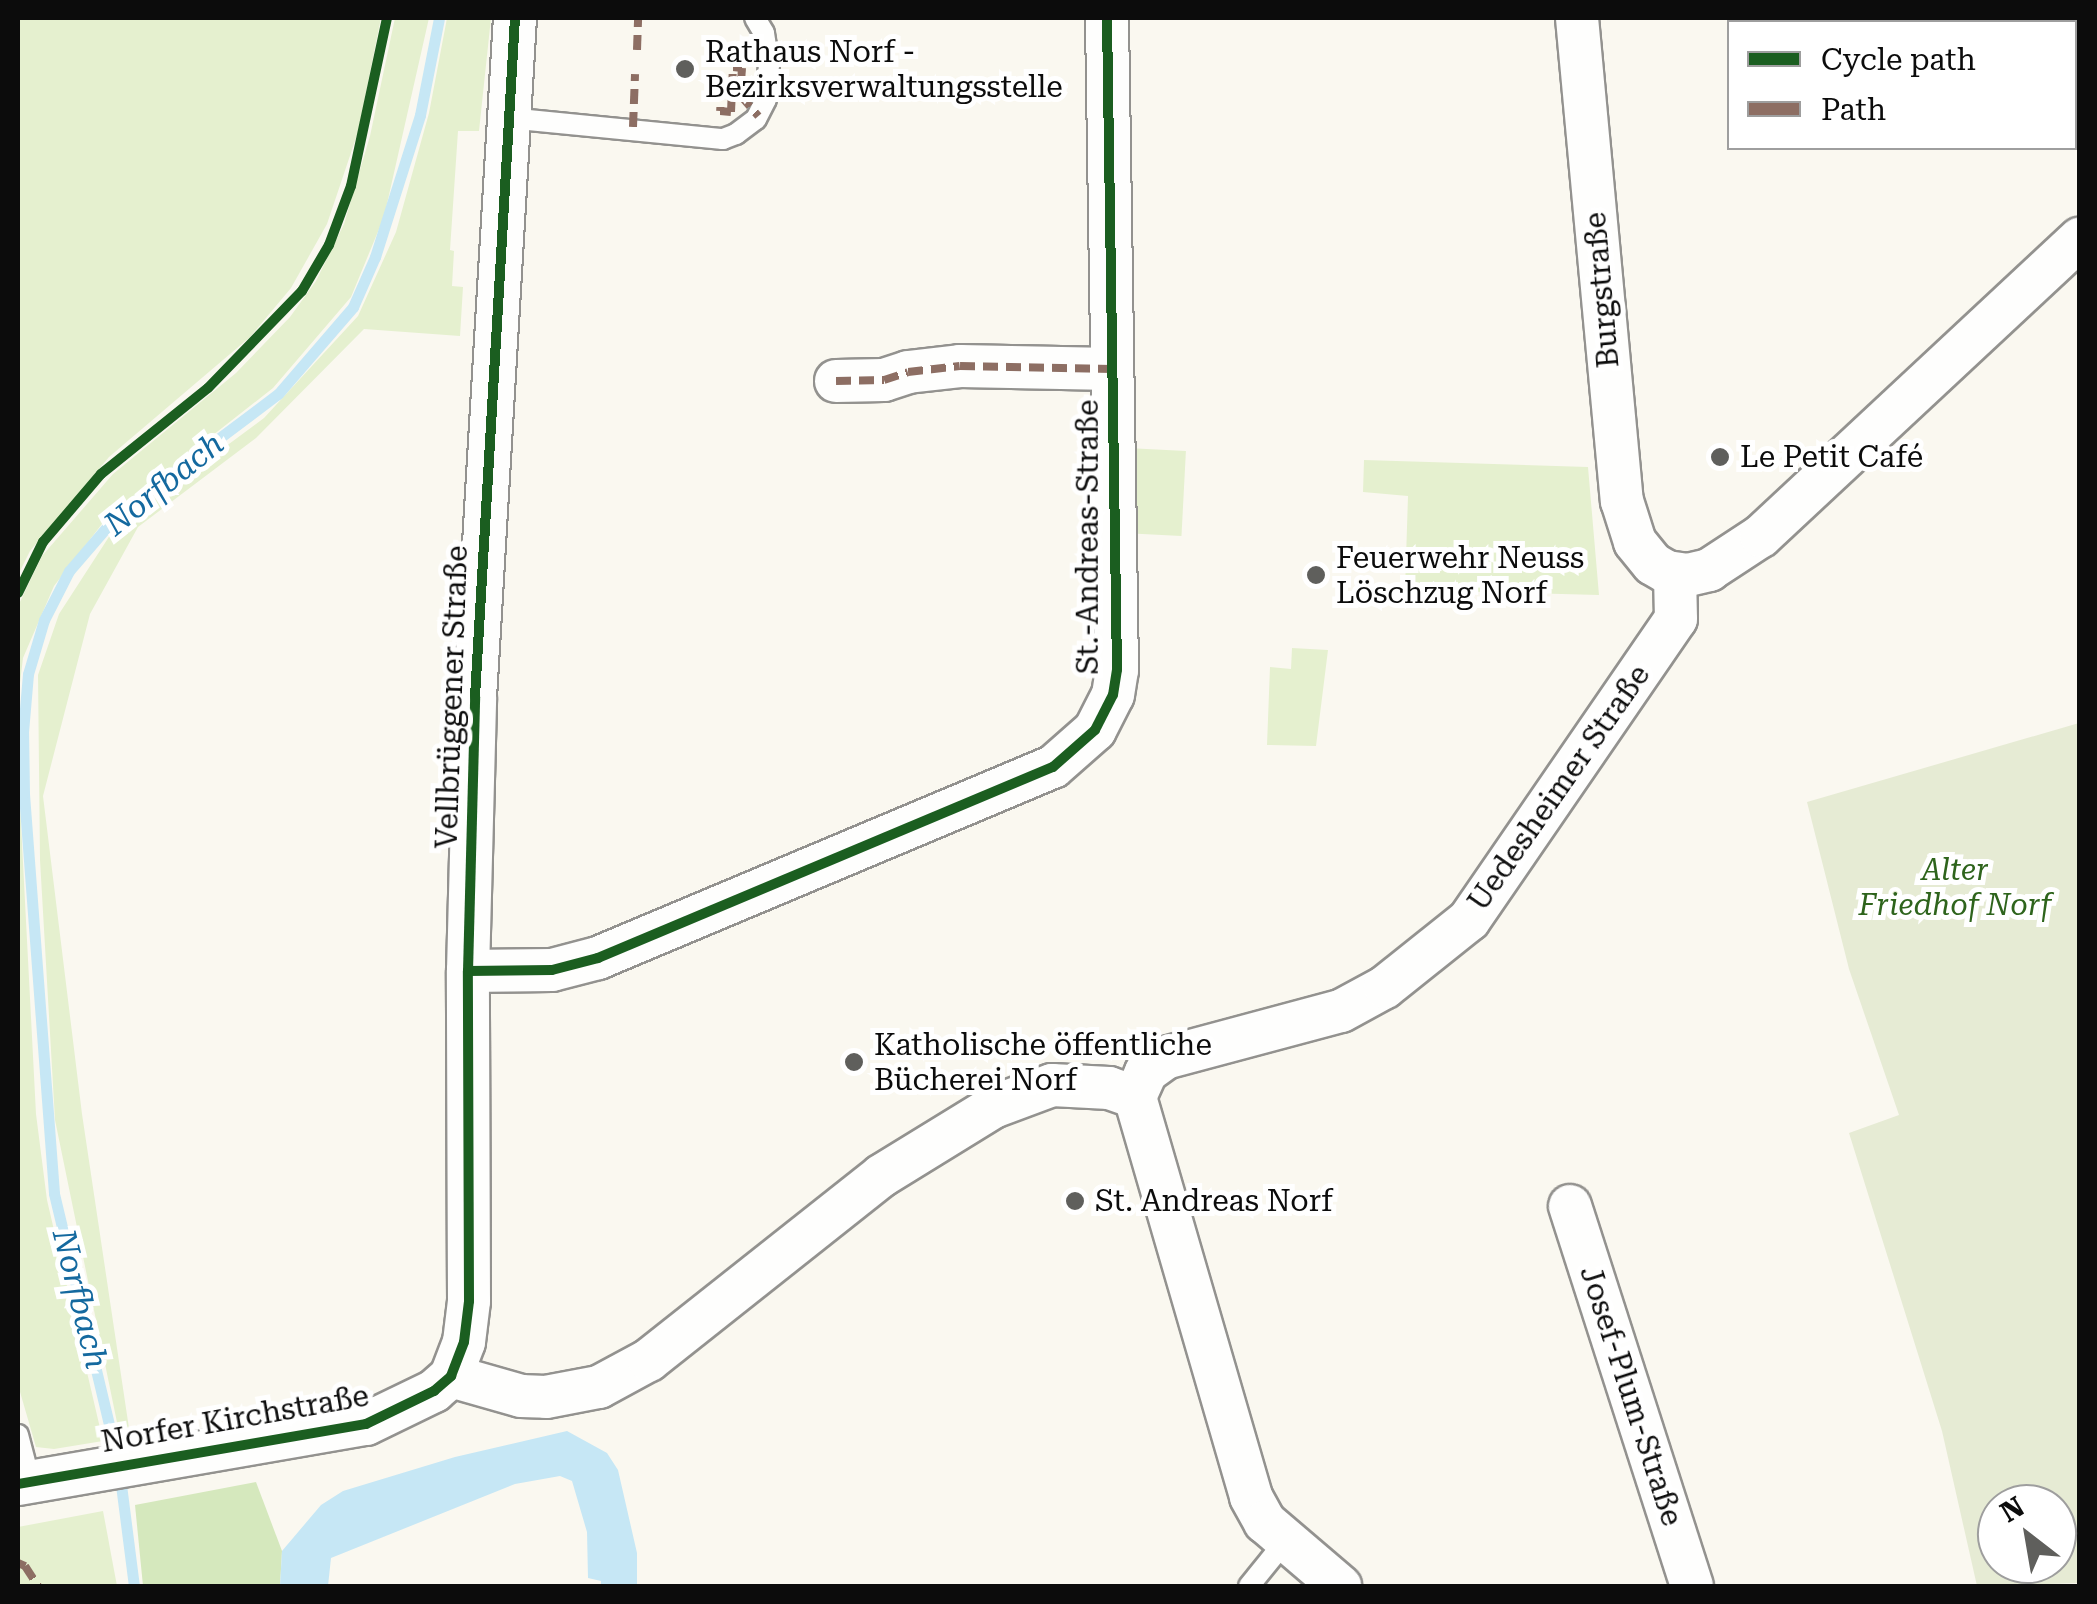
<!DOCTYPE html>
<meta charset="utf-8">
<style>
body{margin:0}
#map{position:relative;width:2097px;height:1604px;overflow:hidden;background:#faf8f0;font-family:"Roboto Serif",serif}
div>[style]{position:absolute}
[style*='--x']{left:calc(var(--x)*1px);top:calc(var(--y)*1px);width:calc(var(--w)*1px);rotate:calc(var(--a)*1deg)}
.green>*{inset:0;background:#e5f0cf;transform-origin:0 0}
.forest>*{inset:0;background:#d5e8bd}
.cemetery>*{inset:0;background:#e6ebd4}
.water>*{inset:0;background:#c6e7f5}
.stream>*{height:11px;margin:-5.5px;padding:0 5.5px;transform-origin:5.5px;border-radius:5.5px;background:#c6e7f5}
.roads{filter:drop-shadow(2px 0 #93928f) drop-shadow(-2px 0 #93928f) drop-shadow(0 2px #93928f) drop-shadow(0 -2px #93928f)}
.lane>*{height:20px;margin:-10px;padding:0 10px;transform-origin:10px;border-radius:10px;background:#fefefd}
.street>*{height:42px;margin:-21px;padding:0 21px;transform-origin:21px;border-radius:21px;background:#fefefd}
.quiet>*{height:8px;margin-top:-4px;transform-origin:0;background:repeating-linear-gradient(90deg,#8d6e63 0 15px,transparent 0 23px)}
.cycleway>*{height:10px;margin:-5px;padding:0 5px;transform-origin:5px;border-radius:5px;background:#1b5e20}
.dots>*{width:28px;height:28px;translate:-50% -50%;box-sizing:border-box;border:5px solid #fff;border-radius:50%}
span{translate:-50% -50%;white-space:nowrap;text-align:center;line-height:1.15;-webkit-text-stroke:10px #fff;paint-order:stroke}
.poi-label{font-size:30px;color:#0c0c0c}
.left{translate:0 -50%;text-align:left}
.street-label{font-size:30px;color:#0c0c0c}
.park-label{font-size:30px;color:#2e641c;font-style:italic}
.water-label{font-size:32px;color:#14699f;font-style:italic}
.frame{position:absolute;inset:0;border:20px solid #0c0c0c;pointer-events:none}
.legend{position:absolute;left:1727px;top:20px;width:350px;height:130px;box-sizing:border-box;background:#fff;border:2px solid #9e9e9e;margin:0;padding:12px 18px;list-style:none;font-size:30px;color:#0c0c0c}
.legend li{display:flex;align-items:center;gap:20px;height:50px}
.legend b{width:50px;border:2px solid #9e9e9e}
.north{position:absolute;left:1977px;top:1484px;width:100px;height:100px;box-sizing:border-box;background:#fff;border:2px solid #9e9e9e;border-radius:50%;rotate:329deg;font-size:28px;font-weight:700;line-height:40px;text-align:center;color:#0c0c0c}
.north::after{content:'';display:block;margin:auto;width:35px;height:45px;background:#5f5f5c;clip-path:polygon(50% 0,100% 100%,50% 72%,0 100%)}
</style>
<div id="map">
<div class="green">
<div style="clip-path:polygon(18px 18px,381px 18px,358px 132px,327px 224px,291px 288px,250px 337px,109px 457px,30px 551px,18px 575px)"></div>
<div style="clip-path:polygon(395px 18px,429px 18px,384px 217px,351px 297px,273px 388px,105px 520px,54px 586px,23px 658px,18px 700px,18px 606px,42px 556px,113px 474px,236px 373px,290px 317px,316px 281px,344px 224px,370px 136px)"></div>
<div style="clip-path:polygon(447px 18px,491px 18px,479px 131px,458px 131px,450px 250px,454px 251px,452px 286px,463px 287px,460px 336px,364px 329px,256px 438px,138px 527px,90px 614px,43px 796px,82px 1114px,130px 1435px,120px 1437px,55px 1120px,40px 860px,38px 675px,59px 614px,114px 529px,264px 418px,358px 316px,396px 232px,429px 113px)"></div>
<div style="left:1127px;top:448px;width:59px;height:85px;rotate:3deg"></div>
<div style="clip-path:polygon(1364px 460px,1588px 467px,1599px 595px,1405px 590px,1408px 496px,1363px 492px)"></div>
<div style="clip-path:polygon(1292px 648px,1328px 650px,1316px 746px,1267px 745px,1270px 667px,1291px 669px)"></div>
<div style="clip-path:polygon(18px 766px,36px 1114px,47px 1200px,103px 1441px,54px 1449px,36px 1447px,18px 1385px)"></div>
<div style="clip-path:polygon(103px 1511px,117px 1586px,18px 1586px,18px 1527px)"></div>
</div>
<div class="forest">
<div style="clip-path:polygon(256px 1482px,282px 1551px,280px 1586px,143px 1586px,135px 1505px)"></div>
</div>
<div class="cemetery">
<div style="clip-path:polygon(evenodd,2079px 723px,2079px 1583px,1977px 1586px,1942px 1431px,1849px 1133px,1899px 1115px,1849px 969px,1807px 802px,2079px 723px,1997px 1504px,2057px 1504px,2057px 1564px,1997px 1564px,1997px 1504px)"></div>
</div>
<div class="water">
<div style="clip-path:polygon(567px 1431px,607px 1453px,618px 1470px,637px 1553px,637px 1586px,601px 1586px,601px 1581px,588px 1578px,587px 1532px,572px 1481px,560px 1476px,515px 1484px,331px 1558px,328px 1586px,280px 1586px,282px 1551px,321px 1505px,343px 1491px,455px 1457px)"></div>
</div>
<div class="stream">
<div style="--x:117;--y:1458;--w:272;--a:-103.4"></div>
<div style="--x:54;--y:1193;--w:401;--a:-94.3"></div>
<div style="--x:24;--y:793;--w:61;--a:-90.9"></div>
<div style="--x:23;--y:732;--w:58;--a:-85.1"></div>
<div style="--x:28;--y:674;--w:56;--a:-73.5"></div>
<div style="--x:44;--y:620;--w:55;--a:-63"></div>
<div style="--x:69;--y:571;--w:75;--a:-49.3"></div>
<div style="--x:118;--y:514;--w:200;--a:-36.9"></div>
<div style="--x:278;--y:394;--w:115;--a:-49.2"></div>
<div style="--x:353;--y:307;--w:55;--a:-66.3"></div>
<div style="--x:375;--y:257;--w:149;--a:-72.4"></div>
<div style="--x:420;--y:115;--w:99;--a:-78.9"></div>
<div style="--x:120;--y:1477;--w:110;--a:82.7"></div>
</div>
<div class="roads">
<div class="lane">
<div style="--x:508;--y:118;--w:216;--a:5.6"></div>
<div style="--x:723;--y:139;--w:14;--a:-21"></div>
<div style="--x:736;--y:134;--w:25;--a:-37"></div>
<div style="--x:756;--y:119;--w:22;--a:-63"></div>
<div style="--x:766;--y:99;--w:34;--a:-85"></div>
<div style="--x:769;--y:65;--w:32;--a:-99"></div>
<div style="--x:764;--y:33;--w:17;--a:-121"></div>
<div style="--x:18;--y:1435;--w:48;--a:75.4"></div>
<div style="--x:1249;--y:1586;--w:60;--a:-51"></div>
</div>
<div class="street">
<div style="--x:1577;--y:18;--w:485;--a:84.7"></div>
<div style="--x:1622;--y:501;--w:43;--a:72.4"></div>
<div style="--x:1635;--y:542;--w:28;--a:51"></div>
<div style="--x:1653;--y:564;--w:16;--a:30"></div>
<div style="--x:1667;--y:572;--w:21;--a:8"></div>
<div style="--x:1688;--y:575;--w:22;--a:-13"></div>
<div style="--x:1709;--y:570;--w:62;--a:-33.2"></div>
<div style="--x:1761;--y:536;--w:436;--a:-43"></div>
<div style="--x:836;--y:381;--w:48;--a:-1.2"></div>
<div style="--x:884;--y:380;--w:25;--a:-18"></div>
<div style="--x:908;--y:372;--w:52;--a:-6.6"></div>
<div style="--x:960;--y:366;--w:152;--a:1.1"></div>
<div style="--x:468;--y:971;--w:84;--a:-0.7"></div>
<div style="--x:552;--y:970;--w:48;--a:-14.6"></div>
<div style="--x:598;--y:958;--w:493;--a:-22.8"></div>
<div style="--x:1053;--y:767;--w:56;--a:-41.4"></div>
<div style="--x:1095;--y:730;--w:39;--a:-63"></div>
<div style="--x:1113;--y:695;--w:25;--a:-81"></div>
<div style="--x:1117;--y:670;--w:652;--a:-90.88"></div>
<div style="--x:1135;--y:1097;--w:27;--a:-66"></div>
<div style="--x:1146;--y:1072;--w:24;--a:-36"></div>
<div style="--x:1165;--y:1058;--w:182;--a:-15"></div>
<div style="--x:1341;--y:1011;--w:50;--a:-28.6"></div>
<div style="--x:1385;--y:987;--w:107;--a:-38.6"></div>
<div style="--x:1469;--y:920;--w:365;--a:-55.5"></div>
<div style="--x:1676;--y:619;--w:45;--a:-91.3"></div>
<div style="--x:1135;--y:1097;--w:416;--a:73.8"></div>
<div style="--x:1251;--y:1497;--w:29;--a:61"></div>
<div style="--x:1265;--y:1522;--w:99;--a:40.5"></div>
<div style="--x:1570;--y:1206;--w:399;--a:72.2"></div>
<div style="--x:451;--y:1376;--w:73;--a:15.9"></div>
<div style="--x:521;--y:1396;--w:25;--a:2"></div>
<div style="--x:546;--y:1397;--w:54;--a:-10.7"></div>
<div style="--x:599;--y:1387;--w:57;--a:-28.4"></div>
<div style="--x:649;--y:1360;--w:296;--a:-38.4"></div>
<div style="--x:881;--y:1176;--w:132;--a:-31.6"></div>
<div style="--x:993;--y:1107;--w:63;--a:-20.4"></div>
<div style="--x:1052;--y:1085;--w:57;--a:3"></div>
<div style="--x:1109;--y:1088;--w:28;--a:19"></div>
<div style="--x:18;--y:1484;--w:353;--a:-9.8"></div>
<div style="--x:366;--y:1424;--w:76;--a:-25.9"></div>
<div style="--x:434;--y:1391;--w:23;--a:-41"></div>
<div style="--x:451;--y:1376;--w:36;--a:-69"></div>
<div style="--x:464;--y:1342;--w:41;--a:-83"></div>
<div style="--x:469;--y:1301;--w:330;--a:-90.2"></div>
<div style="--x:468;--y:971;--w:274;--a:-88.5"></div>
<div style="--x:475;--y:697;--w:680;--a:-86.63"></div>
</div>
</div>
<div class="quiet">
<div style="--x:637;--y:50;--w:32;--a:-88"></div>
<div style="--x:722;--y:84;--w:27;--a:94"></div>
<div style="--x:720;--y:111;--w:11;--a:5"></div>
<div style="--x:731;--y:112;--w:45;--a:-87.5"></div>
<div style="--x:733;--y:67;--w:9;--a:6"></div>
<div style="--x:742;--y:68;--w:27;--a:94"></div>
<div style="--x:740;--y:95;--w:28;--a:49"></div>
<div style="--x:633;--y:127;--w:53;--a:-87.8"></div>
<div style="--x:836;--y:381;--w:48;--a:-1.2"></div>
<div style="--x:884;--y:380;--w:25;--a:-18"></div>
<div style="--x:908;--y:372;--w:52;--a:-6.6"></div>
<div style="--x:960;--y:366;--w:152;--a:1.1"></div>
<div style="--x:18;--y:1563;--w:8;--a:23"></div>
<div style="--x:25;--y:1566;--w:24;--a:57"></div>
</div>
<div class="cycleway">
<div style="--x:18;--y:593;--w:57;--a:-63.9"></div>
<div style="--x:43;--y:542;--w:89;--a:-49.5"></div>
<div style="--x:101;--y:474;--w:137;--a:-38.8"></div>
<div style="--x:208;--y:388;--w:135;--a:-45.9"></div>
<div style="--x:302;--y:291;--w:53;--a:-59.6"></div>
<div style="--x:329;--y:245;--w:63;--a:-69.6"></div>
<div style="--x:351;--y:186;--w:172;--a:-77.9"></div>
<div style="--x:468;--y:971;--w:84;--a:-0.7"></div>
<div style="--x:552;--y:970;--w:48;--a:-14.6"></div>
<div style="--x:598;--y:958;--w:493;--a:-22.8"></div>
<div style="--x:1053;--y:767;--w:56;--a:-41.4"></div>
<div style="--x:1095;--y:730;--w:39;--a:-63"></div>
<div style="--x:1113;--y:695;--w:25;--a:-81"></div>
<div style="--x:1117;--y:670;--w:652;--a:-90.88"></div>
<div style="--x:18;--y:1484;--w:353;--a:-9.8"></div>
<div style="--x:366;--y:1424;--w:76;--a:-25.9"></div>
<div style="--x:434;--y:1391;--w:23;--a:-41"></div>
<div style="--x:451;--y:1376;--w:36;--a:-69"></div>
<div style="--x:464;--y:1342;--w:41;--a:-83"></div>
<div style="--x:469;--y:1301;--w:330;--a:-90.2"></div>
<div style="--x:468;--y:971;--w:274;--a:-88.5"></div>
<div style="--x:475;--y:697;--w:680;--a:-86.63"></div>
</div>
<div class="dots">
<div style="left:685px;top:69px;background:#5f5f5c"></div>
<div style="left:1720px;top:457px;background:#5f5f5c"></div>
<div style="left:1316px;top:575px;background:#5f5f5c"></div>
<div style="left:854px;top:1062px;background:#5f5f5c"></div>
<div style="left:1075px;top:1201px;background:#5f5f5c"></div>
</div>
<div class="poi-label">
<span class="left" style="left:705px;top:69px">Rathaus Norf -<br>Bezirksverwaltungsstelle</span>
<span class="left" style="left:1740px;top:457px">Le Petit Café</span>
<span class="left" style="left:1336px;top:575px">Feuerwehr Neuss<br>Löschzug Norf</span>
<span class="left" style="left:874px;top:1062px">Katholische öffentliche<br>Bücherei Norf</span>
<span class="left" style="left:1095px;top:1201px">St. Andreas Norf</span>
</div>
<div class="street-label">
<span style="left:1602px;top:290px;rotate:-95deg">Burgstraße</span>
<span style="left:1088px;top:537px;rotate:-90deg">St.-Andreas-Straße</span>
<span style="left:452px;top:697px;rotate:-88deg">Vellbrüggener Straße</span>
<span style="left:1559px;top:788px;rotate:-55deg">Uedesheimer Straße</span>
<span style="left:1631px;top:1396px;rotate:72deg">Josef-Plum-Straße</span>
<span style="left:235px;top:1419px;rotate:-10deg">Norfer Kirchstraße</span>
</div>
<div class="park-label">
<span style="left:1955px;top:887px">Alter<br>Friedhof Norf</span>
</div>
<div class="water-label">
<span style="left:164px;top:484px;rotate:-39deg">Norfbach</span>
<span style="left:80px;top:1299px;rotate:76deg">Norfbach</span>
</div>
<div class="frame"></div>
<ul class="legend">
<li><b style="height:12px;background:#1b5e20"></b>Cycle path</li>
<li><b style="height:12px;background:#8d6e63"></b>Path</li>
</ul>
<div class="north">N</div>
</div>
